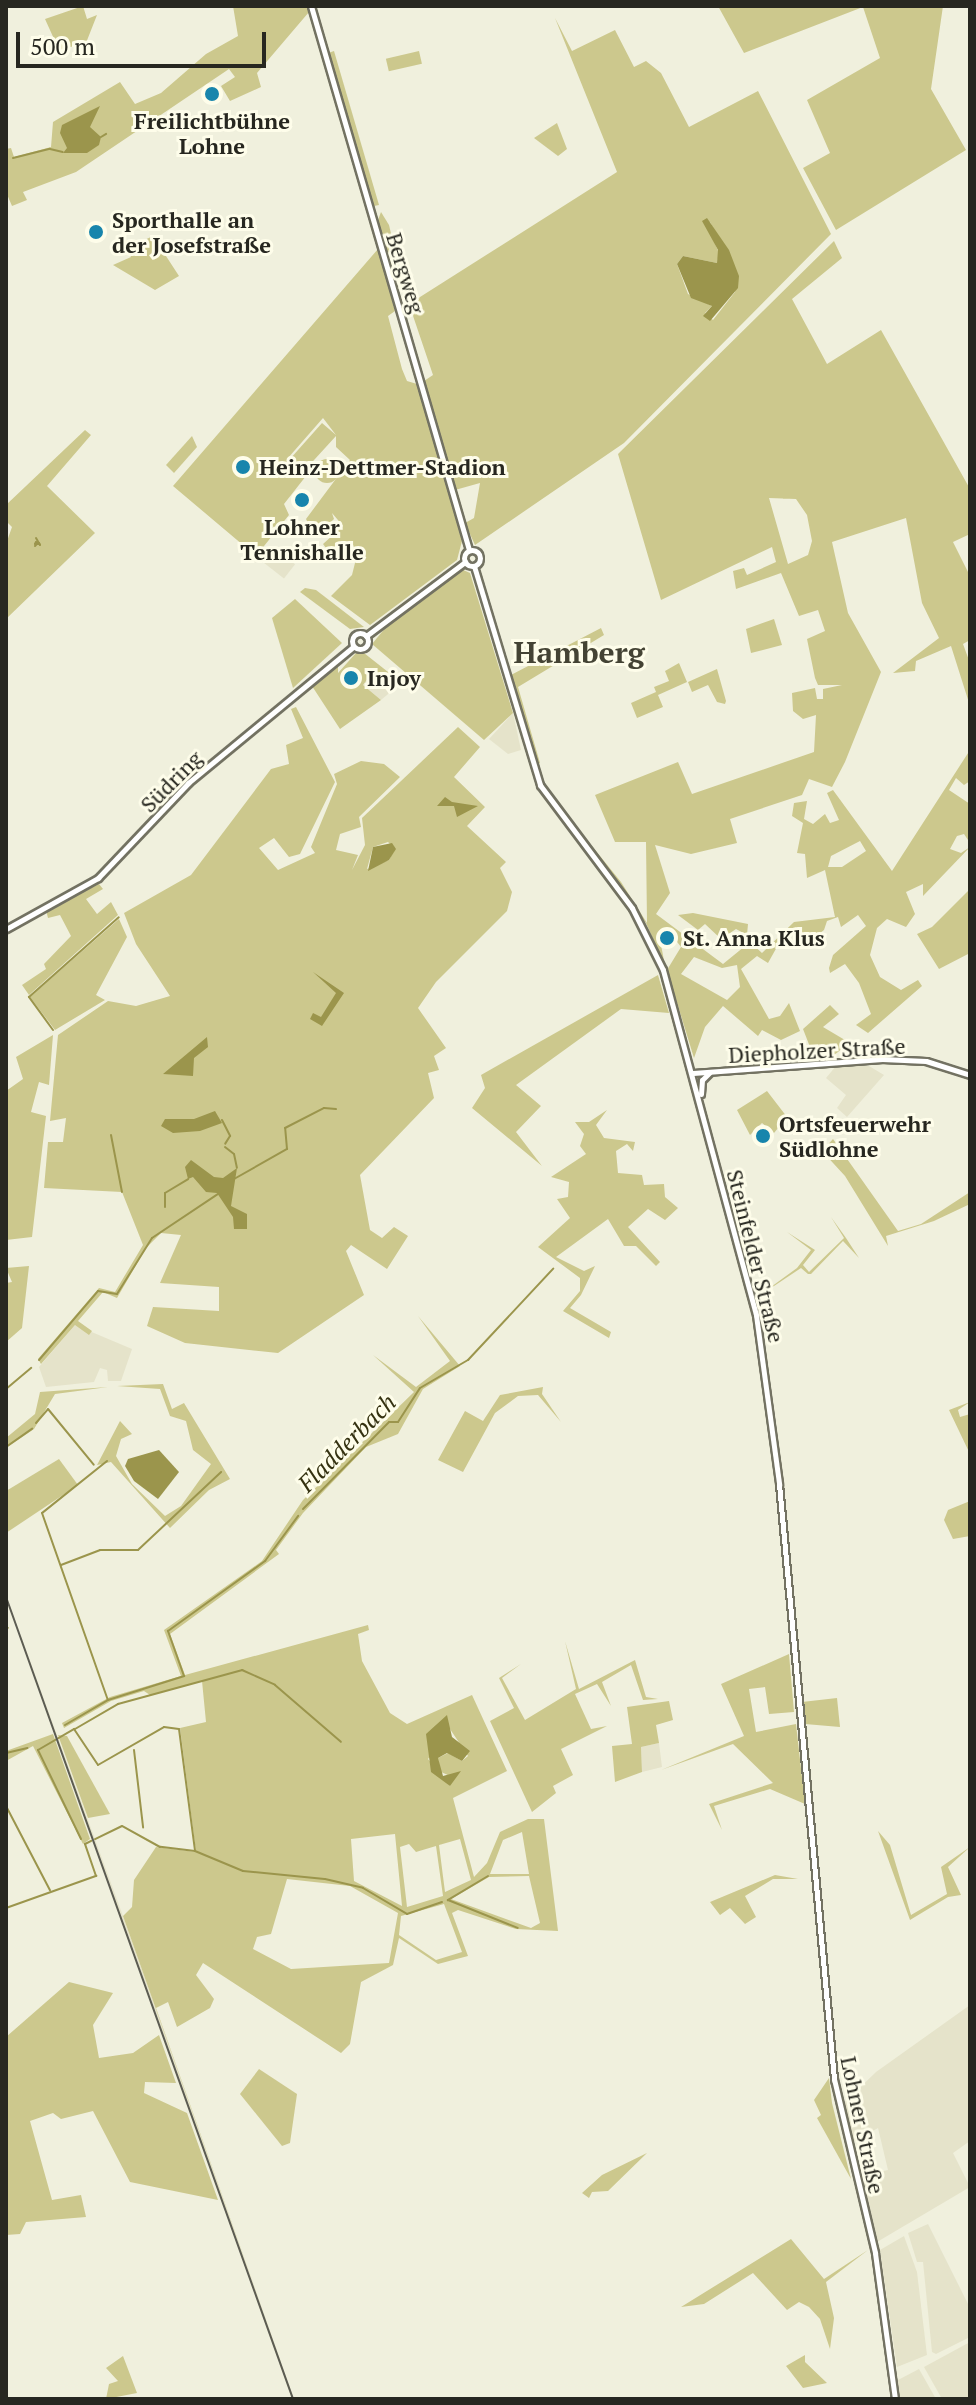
<!DOCTYPE html>
<meta charset="utf-8">
<style>
body{margin:0}
#map{position:relative;width:976px;height:2405px;overflow:hidden;background:#f0f0dd;font-family:"PT Serif",serif}
div>[style]{position:absolute}
[style*='--x']{left:calc(var(--x)*1px);top:calc(var(--y)*1px);width:calc(var(--w)*1px);rotate:calc(var(--a)*1deg)}
.built>*{inset:0;background:#e5e3ca;transform-origin:0 0}
.green>*{inset:0;background:#ccc88d;transform-origin:0 0}
.round{border-radius:50%}
.water>*{inset:0;background:#9b954c}
.stream>*{height:2px;margin:-1px;padding:0 1px;transform-origin:1px;border-radius:1px;background:#9b954c}
.roads{filter:drop-shadow(2px 0 #737262) drop-shadow(-2px 0 #737262) drop-shadow(0 2px #737262) drop-shadow(0 -2px #737262)}
.secondary>*{height:5px;margin:-2.5px;padding:0 2.5px;transform-origin:2.5px;border-radius:2.5px;background:#fff}
.secondary>.ring{margin:-2.5px;padding:0;box-sizing:content-box;background:none;border:5px solid #fff;border-radius:50%}
.rail>*{height:2px;margin:-1px;padding:0 1px;transform-origin:1px;border-radius:1px;background:#5c5c52}
.dots>*{width:22px;height:22px;translate:-50% -50%;box-sizing:border-box;border:4px solid #fefdea;border-radius:50%}
span{translate:-50% -50%;white-space:nowrap;text-align:center;line-height:1.15;-webkit-text-stroke:6px #fefdea;paint-order:stroke}
.poi-label{font-size:22px;color:#272720;font-weight:700}
.left{translate:0 -50%;text-align:left}
.street-label{font-size:22px;color:#272720}
.water-label{font-size:24px;color:#353211;font-style:italic}
.district-label{font-size:30px;color:#444334;font-weight:700}
.frame{position:absolute;inset:0;border:8px solid #272720;pointer-events:none}
.scale{position:absolute;left:16px;top:32px;width:250px;height:36px;box-sizing:border-box;border:4px solid #272720;border-top:0;padding-left:10px;font-size:24px;line-height:28px;white-space:nowrap;color:#272720;-webkit-text-stroke:6px #fefdea;paint-order:stroke}
</style>
<div id="map">
<div class="built">
<div style="left:273px;top:547px;width:28px;height:18px;rotate:38deg"></div>
<div style="clip-path:polygon(373px 672px,394px 689px,381px 700px,363px 685px)"></div>
<div style="clip-path:polygon(513px 713px,521px 750px,508px 754px,489px 739px)"></div>
<div style="clip-path:polygon(836px 1066px,869px 1066px,884px 1075px,847px 1117px,837px 1108px,846px 1095px,826px 1078px)"></div>
<div style="clip-path:polygon(75px 1325px,132px 1349px,121px 1381px,108px 1381px,107px 1370px,100px 1368px,94px 1382px,46px 1387px,39px 1367px)"></div>
<div style="clip-path:polygon(6px 1595px,123px 1916px,294px 2399px,292px 2399px)"></div>
<div style="clip-path:polygon(659px 1743px,662px 1767px,642px 1772px,641px 1747px)"></div>
<div style="clip-path:polygon(970px 2005px,970px 2141px,953px 2153px,970px 2187px,877px 2242px,861px 2176px,888px 2170px,878px 2128px,852px 2143px,843px 2104px,876px 2072px)"></div>
<div style="clip-path:polygon(928px 2224px,970px 2308px,970px 2337px,936px 2354px,932px 2352px,923px 2262px,917px 2262px,908px 2233px)"></div>
<div style="clip-path:polygon(904px 2236px,917px 2272px,927px 2355px,897px 2367px,880px 2250px)"></div>
<div style="clip-path:polygon(970px 2342px,970px 2399px,942px 2399px,924px 2367px)"></div>
<div style="clip-path:polygon(919px 2369px,936px 2399px,898px 2399px,898px 2380px)"></div>
</div>
<div class="green">
<div style="clip-path:polygon(83px 6px,87px 19px,97px 15px,86px 43px,59px 50px,45px 19px)"></div>
<div style="clip-path:polygon(233px 6px,306px 6px,309px 12px,257px 73px,261px 87px,230px 101px,221px 86px,235px 77px,229px 69px,76px 172px,23px 192px,27px 200px,12px 206px,6px 192px,6px 149px,11px 148px,14px 157px,51px 147px,53px 122px,120px 82px,135px 104px,161px 93px,206px 54px,238px 36px)"></div>
<div style="clip-path:polygon(718px 6px,943px 6px,931px 89px,966px 150px,836px 230px,803px 168px,830px 153px,807px 100px,880px 58px,863px 7px,744px 53px)"></div>
<div style="clip-path:polygon(evenodd,555px 18px,572px 51px,615px 30px,634px 67px,646px 61px,661px 73px,689px 127px,758px 91px,831px 234px,624px 443px,475px 545px,465px 523px,474px 518px,480px 483px,455px 490px,424px 381px,433px 375px,409px 304px,617px 172px,555px 18px,710px 222px,738px 276px,735px 292px,713px 320px,705px 313px,712px 306px,688px 294px,677px 264px,683px 256px,717px 263px,719px 253px,706px 223px,710px 222px)"></div>
<div style="clip-path:polygon(334px 51px,379px 205px,374px 206px,328px 53px)"></div>
<div style="left:419px;top:51px;width:13px;height:34px;rotate:77deg"></div>
<div style="clip-path:polygon(557px 123px,567px 149px,558px 156px,534px 138px)"></div>
<div style="clip-path:polygon(381px 212px,389px 225px,402px 280px,395px 279px,378px 220px)"></div>
<div style="clip-path:polygon(153px 236px,179px 276px,155px 290px,113px 265px,131px 257px,127px 248px)"></div>
<div style="clip-path:polygon(evenodd,834px 241px,842px 258px,792px 299px,827px 364px,881px 330px,970px 489px,970px 534px,953px 542px,970px 576px,970px 640px,963px 644px,970px 663px,970px 706px,951px 646px,916px 661px,915px 671px,893px 673px,939px 638px,922px 603px,906px 518px,832px 542px,848px 613px,881px 672px,845px 762px,832px 787px,809px 779px,802px 795px,730px 819px,737px 843px,691px 854px,655px 845px,670px 893px,656px 914px,723px 964px,750px 942px,762px 953px,794px 922px,835px 917px,825px 870px,807px 878px,805px 854px,797px 853px,803px 823px,792px 816px,794px 803px,807px 801px,804px 819px,813px 824px,825px 814px,830px 823px,839px 820px,827px 793px,833px 790px,892px 871px,970px 750px,970px 781px,964px 785px,956px 778px,949px 790px,970px 804px,970px 843px,964px 834px,957px 836px,950px 849px,961px 853px,970px 847px,923px 896px,923px 884px,906px 892px,915px 914px,906px 927px,887px 919px,877px 928px,870px 955px,880px 977px,901px 990px,918px 980px,922px 986px,868px 1033px,856px 1025px,871px 1014px,859px 983px,845px 964px,830px 973px,829px 968px,833px 955px,866px 926px,858px 915px,841px 927px,838px 917px,827px 921px,824px 930px,806px 944px,787px 929px,768px 963px,757px 956px,741px 969px,769px 1019px,780px 1016px,789px 1003px,800px 1031px,781px 1040px,762px 1030px,758px 1036px,723px 1006px,705px 1027px,694px 1058px,667px 970px,681px 947px,668px 930px,659px 934px,665px 966px,646px 923px,545px 788px,621px 882px,647px 923px,646px 842px,615px 842px,595px 795px,678px 762px,692px 794px,814px 752px,816px 715px,803px 719px,793px 711px,792px 693px,815px 688px,817px 699px,823px 699px,823px 689px,842px 685px,818px 685px,815px 678px,807px 639px,825px 631px,818px 610px,799px 616px,781px 573px,736px 589px,733px 571px,744px 568px,747px 575px,776px 562px,772px 547px,661px 600px,618px 454px,834px 241px,769px 498px,796px 499px,807px 515px,812px 541px,808px 555px,788px 564px,769px 498px,834px 241px,860px 841px,866px 851px,842px 867px,828px 867px,831px 856px,860px 841px,834px 241px,694px 957px,722px 968px,737px 965px,740px 987px,727px 1000px,681px 974px,694px 957px)"></div>
<div style="clip-path:polygon(378px 249px,395px 311px,388px 316px,402px 369px,407px 381px,417px 384px,462px 541px,457px 560px,370px 625px,331px 596px,352px 575px,357px 555px,352px 542px,329px 552px,323px 544px,343px 526px,332px 513px,334px 519px,315px 537px,306px 519px,350px 460px,336px 447px,336px 436px,304px 471px,290px 459px,322px 423px,336px 435px,323px 418px,288px 458px,306px 476px,284px 504px,289px 515px,256px 556px,173px 486px)"></div>
<div style="clip-path:polygon(85px 430px,91px 435px,47px 486px,95px 533px,6px 619px,6px 544px,12px 527px,6px 521px,6px 505px)"></div>
<div style="clip-path:polygon(192px 436px,197px 447px,174px 473px,166px 465px)"></div>
<div class="round" style="left:315px;top:459px;width:24px;height:24px"></div>
<div style="clip-path:polygon(461px 569px,470px 573px,513px 713px,484px 740px,372px 644px,391px 621px)"></div>
<div style="clip-path:polygon(305px 588px,316px 590px,364px 627px,350px 629px,300px 592px)"></div>
<div style="clip-path:polygon(295px 599px,342px 643px,293px 688px,272px 618px)"></div>
<div style="clip-path:polygon(774px 619px,782px 645px,751px 653px,746px 629px)"></div>
<div style="clip-path:polygon(601px 628px,604px 635px,518px 687px,540px 763px,536px 765px,509px 676px)"></div>
<div style="clip-path:polygon(356px 653px,364px 653px,402px 683px,394px 689px,372px 673px,363px 685px,381px 700px,340px 729px,312px 686px,296px 697px,338px 663px,338px 673px)"></div>
<div style="clip-path:polygon(679px 663px,687px 682px,658px 695px,663px 707px,637px 718px,631px 703px,656px 692px,654px 687px,669px 681px,665px 671px)"></div>
<div style="clip-path:polygon(717px 669px,726px 701px,725px 704px,717px 702px,708px 685px,692px 692px,688px 682px)"></div>
<div style="clip-path:polygon(evenodd,296px 707px,335px 782px,300px 854px,289px 857px,274px 838px,259px 848px,278px 870px,315px 853px,311px 847px,337px 784px,334px 774px,361px 761px,384px 764px,400px 777px,359px 817px,361px 827px,340px 834px,336px 850px,358px 855px,352px 870px,365px 845px,362px 818px,458px 727px,480px 747px,454px 777px,485px 807px,467px 826px,506px 862px,500px 868px,512px 892px,507px 911px,436px 982px,418px 1008px,446px 1048px,434px 1056px,439px 1070px,428px 1073px,434px 1098px,360px 1175px,370px 1230px,382px 1238px,394px 1227px,408px 1236px,387px 1269px,351px 1245px,346px 1251px,364px 1295px,278px 1353px,185px 1343px,147px 1326px,153px 1307px,219px 1311px,219px 1287px,160px 1283px,181px 1235px,161px 1233px,146px 1248px,117px 1298px,103px 1292px,78px 1321px,92px 1331px,89px 1335px,75px 1325px,41px 1364px,38px 1359px,99px 1288px,115px 1292px,143px 1245px,122px 1192px,44px 1188px,48px 1142px,63px 1142px,66px 1118px,50px 1121px,58px 1035px,108px 1001px,136px 1006px,170px 996px,136px 944px,124px 913px,191px 875px,271px 769px,289px 764px,286px 745px,303px 738px,291px 709px,296px 707px,388px 842px,395px 849px,389px 860px,367px 869px,373px 847px,388px 842px)"></div>
<div style="clip-path:polygon(99px 884px,103px 889px,86px 899px,97px 914px,111px 902px,118px 915px,29px 995px,22px 985px,46px 969px,44px 964px,71px 936px,60px 915px,48px 918px,46px 910px)"></div>
<div style="clip-path:polygon(970px 889px,970px 953px,939px 969px,917px 934px,932px 927px)"></div>
<div style="clip-path:polygon(693px 913px,748px 924px,747px 935px,736px 929px,721px 939px,705px 924px,698px 930px,678px 915px)"></div>
<div style="clip-path:polygon(119px 919px,127px 937px,96px 995px,105px 1000px,55px 1030px,30px 997px)"></div>
<div style="clip-path:polygon(658px 975px,669px 1013px,621px 1009px,516px 1085px,541px 1106px,516px 1132px,542px 1166px,472px 1108px,485px 1088px,481px 1075px)"></div>
<div style="clip-path:polygon(830px 1005px,839px 1014px,823px 1027px,850px 1043px,830px 1058px,825px 1045px,810px 1047px,803px 1029px)"></div>
<div style="clip-path:polygon(53px 1035px,49px 1085px,39px 1082px,31px 1112px,46px 1116px,32px 1237px,6px 1240px,6px 1091px,23px 1079px,16px 1057px)"></div>
<div style="clip-path:polygon(767px 1091px,787px 1117px,774px 1133px,762px 1123px,750px 1135px,737px 1110px)"></div>
<div style="clip-path:polygon(607px 1110px,596px 1125px,604px 1138px,635px 1142px,633px 1151px,627px 1144px,616px 1151px,618px 1173px,642px 1175px,644px 1185px,664px 1184px,665px 1197px,678px 1208px,665px 1220px,648px 1209px,628px 1227px,660px 1262px,656px 1266px,636px 1246px,624px 1246px,608px 1219px,556px 1257px,584px 1271px,595px 1266px,581px 1295px,570px 1308px,611px 1332px,609px 1338px,563px 1311px,580px 1291px,580px 1278px,538px 1247px,570px 1218px,557px 1199px,568px 1197px,569px 1182px,551px 1177px,586px 1154px,580px 1146px,584px 1134px,575px 1122px,589px 1122px)"></div>
<div style="clip-path:polygon(833px 1139px,898px 1231px,921px 1224px,970px 1192px,970px 1204px,934px 1221px,886px 1236px,888px 1246px,845px 1176px,822px 1151px)"></div>
<div style="clip-path:polygon(831px 1217px,846px 1238px,859px 1258px,843px 1241px,811px 1274px,808px 1274px,801px 1268px,756px 1298px,797px 1268px,811px 1250px,787px 1232px,815px 1250px,803px 1265px,809px 1272px,844px 1238px)"></div>
<div style="clip-path:polygon(29px 1266px,22px 1328px,6px 1342px,6px 1283px,12px 1282px,6px 1268px)"></div>
<div style="clip-path:polygon(evenodd,418px 1316px,460px 1366px,423px 1389px,398px 1434px,366px 1447px,303px 1513px,276px 1550px,279px 1554px,170px 1634px,185px 1675px,368px 1625px,369px 1630px,358px 1634px,362px 1661px,390px 1713px,407px 1724px,472px 1695px,507px 1771px,453px 1798px,474px 1877px,487px 1863px,500px 1832px,528px 1819px,544px 1819px,558px 1931px,516px 1929px,458px 1910px,452px 1913px,468px 1956px,438px 1964px,399px 1938px,393px 1965px,361px 1982px,350px 2044px,341px 2053px,203px 1963px,196px 1975px,214px 1999px,210px 2008px,177px 2027px,168px 2002px,156px 2008px,294px 2399px,123px 1916px,132px 1907px,134px 1880px,156px 1847px,196px 1852px,180px 1728px,206px 1722px,202px 1681px,150px 1695px,144px 1691px,111px 1701px,64px 1728px,62px 1723px,110px 1697px,181px 1676px,164px 1630px,262px 1561px,303px 1500px,414px 1392px,373px 1355px,416px 1387px,450px 1361px,418px 1316px,450px 1729px,468px 1756px,462px 1761px,448px 1753px,438px 1758px,439px 1771px,452px 1777px,450px 1786px,428px 1759px,450px 1729px,418px 1316px,522px 1832px,529px 1874px,490px 1874px,503px 1840px,522px 1832px,418px 1316px,395px 1834px,402px 1906px,354px 1881px,351px 1839px,395px 1834px,418px 1316px,460px 1839px,471px 1880px,445px 1892px,439px 1845px,460px 1839px,418px 1316px,409px 1844px,416px 1852px,436px 1846px,443px 1896px,407px 1907px,400px 1847px,409px 1844px,418px 1316px,529px 1876px,540px 1923px,531px 1928px,451px 1899px,489px 1877px,529px 1876px,418px 1316px,287px 1879px,350px 1886px,398px 1913px,389px 1963px,291px 1969px,253px 1949px,257px 1937px,271px 1934px,287px 1879px,418px 1316px,444px 1904px,462px 1952px,436px 1960px,399px 1935px,401px 1916px,444px 1904px)"></div>
<div style="clip-path:polygon(163px 1384px,172px 1409px,184px 1403px,230px 1479px,209px 1490px,170px 1528px,111px 1462px,97px 1465px,120px 1421px,132px 1434px,121px 1439px,116px 1456px,132px 1484px,165px 1516px,181px 1506px,211px 1464px,193px 1450px,186px 1421px,170px 1416px,160px 1389px,117px 1386px)"></div>
<div style="clip-path:polygon(108px 1387px,55px 1394px,34px 1429px,6px 1448px,6px 1438px,35px 1414px,40px 1392px)"></div>
<div style="clip-path:polygon(543px 1387px,542px 1394px,561px 1422px,538px 1395px,518px 1396px,495px 1413px,463px 1472px,438px 1460px,465px 1411px,483px 1421px,500px 1395px)"></div>
<div style="clip-path:polygon(970px 1402px,958px 1410px,960px 1417px,970px 1414px,970px 1454px,949px 1410px)"></div>
<div style="clip-path:polygon(59px 1459px,78px 1485px,6px 1533px,6px 1491px)"></div>
<div style="clip-path:polygon(970px 1501px,970px 1536px,953px 1539px,944px 1520px,948px 1510px)"></div>
<div style="clip-path:polygon(565px 1641px,579px 1689px,635px 1660px,646px 1697px,658px 1699px,643px 1700px,631px 1665px,602px 1682px,611px 1706px,597px 1684px,575px 1694px,591px 1729px,607px 1726px,561px 1749px,573px 1775px,553px 1786px,556px 1793px,532px 1812px,490px 1721px,514px 1708px,499px 1678px,521px 1664px,502px 1678px,525px 1720px,576px 1689px)"></div>
<div style="clip-path:polygon(789px 1654px,794px 1712px,769px 1714px,765px 1687px,749px 1689px,756px 1732px,796px 1724px,805px 1804px,770px 1789px,714px 1806px,722px 1830px,709px 1804px,773px 1783px,733px 1744px,661px 1770px,744px 1736px,721px 1684px)"></div>
<div style="clip-path:polygon(837px 1698px,840px 1727px,805px 1724px,802px 1702px)"></div>
<div style="clip-path:polygon(669px 1701px,673px 1720px,656px 1725px,659px 1743px,641px 1747px,642px 1772px,615px 1782px,612px 1746px,632px 1744px,627px 1707px)"></div>
<div style="clip-path:polygon(53px 1734px,90px 1839px,83px 1844px,33px 1746px,6px 1761px,6px 1751px)"></div>
<div style="clip-path:polygon(58px 1735px,67px 1736px,110px 1814px,88px 1818px)"></div>
<div style="clip-path:polygon(878px 1831px,890px 1845px,911px 1915px,947px 1894px,941px 1867px,970px 1847px,948px 1867px,961px 1895px,948px 1897px,910px 1920px)"></div>
<div style="clip-path:polygon(775px 1875px,798px 1879px,773px 1879px,745px 1896px,756px 1917px,745px 1924px,730px 1908px,720px 1915px,710px 1902px)"></div>
<div style="clip-path:polygon(69px 1982px,113px 1993px,93px 2025px,99px 2058px,133px 2053px,159px 2035px,176px 2083px,145px 2082px,144px 2093px,187px 2113px,218px 2200px,130px 2182px,93px 2111px,61px 2119px,53px 2113px,30px 2121px,52px 2200px,81px 2195px,86px 2217px,26px 2222px,20px 2234px,6px 2235px,6px 2037px)"></div>
<div style="clip-path:polygon(259px 2069px,297px 2094px,290px 2143px,282px 2146px,240px 2094px)"></div>
<div style="clip-path:polygon(829px 2078px,832px 2103px,851px 2179px,817px 2118px,821px 2115px,814px 2100px)"></div>
<div style="clip-path:polygon(647px 2153px,608px 2191px,592px 2192px,589px 2198px,582px 2193px,602px 2175px)"></div>
<div style="clip-path:polygon(791px 2239px,824px 2279px,868px 2250px,826px 2282px,834px 2318px,830px 2349px,820px 2319px,809px 2307px,799px 2302px,787px 2310px,753px 2273px,704px 2304px,681px 2307px)"></div>
<div style="clip-path:polygon(805px 2355px,805px 2362px,827px 2383px,803px 2388px,786px 2366px)"></div>
<div style="clip-path:polygon(123px 2356px,137px 2393px,106px 2399px,109px 2384px,118px 2381px,106px 2368px)"></div>
</div>
<div class="water">
<div style="clip-path:polygon(100px 106px,90px 127px,101px 137px,99px 145px,87px 153px,63px 153px,67px 148px,60px 133px,62px 125px)"></div>
<div style="clip-path:polygon(707px 218px,729px 250px,739px 276px,738px 288px,710px 321px,703px 316px,712px 306px,691px 298px,677px 264px,683px 256px,717px 263px,718px 250px,702px 221px)"></div>
<div style="clip-path:polygon(445px 797px,452px 802px,478px 806px,457px 817px,454px 806px,437px 806px)"></div>
<div style="clip-path:polygon(392px 843px,396px 849px,389px 860px,368px 871px,373px 847px)"></div>
<div style="clip-path:polygon(313px 972px,344px 993px,322px 1026px,310px 1019px,313px 1013px,321px 1017px,336px 993px)"></div>
<div style="clip-path:polygon(207px 1037px,208px 1047px,194px 1058px,193px 1076px,163px 1074px)"></div>
<div style="clip-path:polygon(215px 1111px,222px 1123px,200px 1131px,173px 1133px,161px 1126px,165px 1119px,194px 1119px)"></div>
<div style="clip-path:polygon(191px 1160px,214px 1177px,223px 1178px,237px 1168px,231px 1206px,247px 1214px,247px 1229px,234px 1229px,233px 1217px,217px 1193px,206px 1192px,193px 1177px,188px 1179px,185px 1167px)"></div>
<div style="clip-path:polygon(159px 1450px,179px 1472px,158px 1499px,134px 1481px,125px 1466px,128px 1459px)"></div>
<div style="clip-path:polygon(447px 1715px,452px 1737px,470px 1751px,462px 1761px,447px 1753px,438px 1758px,443px 1776px,461px 1771px,450px 1786px,431px 1772px,426px 1734px)"></div>
</div>
<div class="stream">
<div style="--x:101;--y:137;--w:6;--a:-31"></div>
<div style="--x:13;--y:158;--w:38;--a:-14"></div>
<div style="--x:50;--y:149;--w:13;--a:13"></div>
<div style="--x:35;--y:546;--w:3;--a:-45"></div>
<div style="--x:37;--y:544;--w:2;--a:-117"></div>
<div style="--x:36;--y:542;--w:2;--a:117"></div>
<div style="--x:35;--y:544;--w:3;--a:0"></div>
<div style="--x:38;--y:544;--w:1;--a:-90"></div>
<div style="--x:38;--y:543;--w:1;--a:0"></div>
<div style="--x:39;--y:543;--w:2;--a:63"></div>
<div style="--x:40;--y:545;--w:8;--a:-120"></div>
<div style="--x:53;--y:1030;--w:41;--a:-126"></div>
<div style="--x:29;--y:997;--w:120;--a:-41.6"></div>
<div style="--x:222;--y:1120;--w:18;--a:63"></div>
<div style="--x:230;--y:1136;--w:9;--a:122"></div>
<div style="--x:111;--y:1135;--w:58;--a:79.1"></div>
<div style="--x:225;--y:1147;--w:11;--a:38"></div>
<div style="--x:234;--y:1154;--w:14;--a:78"></div>
<div style="--x:234;--y:1179;--w:61;--a:-29.5"></div>
<div style="--x:287;--y:1149;--w:21;--a:-95"></div>
<div style="--x:285;--y:1128;--w:44;--a:-27.1"></div>
<div style="--x:324;--y:1108;--w:12;--a:5"></div>
<div style="--x:165;--y:1207;--w:14;--a:-90"></div>
<div style="--x:165;--y:1193;--w:27;--a:-31"></div>
<div style="--x:39;--y:1360;--w:91;--a:-49.5"></div>
<div style="--x:98;--y:1291;--w:19;--a:9"></div>
<div style="--x:117;--y:1294;--w:66;--a:-58"></div>
<div style="--x:152;--y:1238;--w:79;--a:-33.7"></div>
<div style="--x:6;--y:1389;--w:33;--a:-40"></div>
<div style="--x:36;--y:1423;--w:18;--a:-49"></div>
<div style="--x:48;--y:1409;--w:72;--a:50.6"></div>
<div style="--x:6;--y:1447;--w:32;--a:-35"></div>
<div style="--x:107;--y:1461;--w:83;--a:141.3"></div>
<div style="--x:42;--y:1513;--w:198;--a:70.6"></div>
<div style="--x:303;--y:1509;--w:122;--a:-45.3"></div>
<div style="--x:389;--y:1422;--w:9;--a:0"></div>
<div style="--x:398;--y:1422;--w:40;--a:-57.1"></div>
<div style="--x:420;--y:1388;--w:56;--a:-30.3"></div>
<div style="--x:468;--y:1360;--w:125;--a:-47"></div>
<div style="--x:61;--y:1565;--w:42;--a:-21"></div>
<div style="--x:100;--y:1550;--w:38;--a:0"></div>
<div style="--x:138;--y:1550;--w:114;--a:-43.2"></div>
<div style="--x:6;--y:1627;--w:2;--a:27"></div>
<div style="--x:65;--y:1725;--w:50;--a:-30.2"></div>
<div style="--x:108;--y:1700;--w:80;--a:-17.5"></div>
<div style="--x:184;--y:1676;--w:48;--a:-109.6"></div>
<div style="--x:168;--y:1631;--w:120;--a:-35.8"></div>
<div style="--x:265;--y:1561;--w:56;--a:-53.7"></div>
<div style="--x:75;--y:1729;--w:50;--a:-30.2"></div>
<div style="--x:118;--y:1704;--w:129;--a:-15.3"></div>
<div style="--x:242;--y:1670;--w:36;--a:24"></div>
<div style="--x:275;--y:1685;--w:87;--a:40.8"></div>
<div style="--x:134;--y:1750;--w:78;--a:83.3"></div>
<div style="--x:6;--y:1753;--w:22;--a:-13"></div>
<div style="--x:6;--y:1806;--w:95;--a:62.4"></div>
<div style="--x:81;--y:1839;--w:99;--a:-115.8"></div>
<div style="--x:38;--y:1750;--w:42;--a:-30.3"></div>
<div style="--x:74;--y:1729;--w:43;--a:56.3"></div>
<div style="--x:98;--y:1765;--w:76;--a:-29.9"></div>
<div style="--x:164;--y:1727;--w:15;--a:8"></div>
<div style="--x:179;--y:1729;--w:123;--a:82.5"></div>
<div style="--x:195;--y:1851;--w:35;--a:-173"></div>
<div style="--x:160;--y:1847;--w:43;--a:-151.1"></div>
<div style="--x:122;--y:1826;--w:30;--a:154"></div>
<div style="--x:195;--y:1851;--w:52;--a:22.6"></div>
<div style="--x:243;--y:1871;--w:82;--a:5.6"></div>
<div style="--x:325;--y:1879;--w:39;--a:13"></div>
<div style="--x:363;--y:1888;--w:51;--a:30.6"></div>
<div style="--x:407;--y:1914;--w:37;--a:-19"></div>
<div style="--x:488;--y:1876;--w:47;--a:149"></div>
<div style="--x:448;--y:1900;--w:75;--a:21.8"></div>
<div style="--x:6;--y:1908;--w:96;--a:-19.6"></div>
<div style="--x:96;--y:1876;--w:34;--a:-109"></div>
<div style="--x:85;--y:1844;--w:7;--a:-27"></div>
</div>
<div class="roads">
<div class="secondary">
<div style="--x:311;--y:6;--w:566;--a:73.8"></div>
<div class="ring" style="left:464px;top:550px;width:11px;height:11px"></div>
<div style="--x:474;--y:566;--w:229;--a:73.2"></div>
<div style="--x:540;--y:785;--w:154;--a:53.2"></div>
<div style="--x:632;--y:908;--w:69;--a:63.4"></div>
<div style="--x:663;--y:970;--w:357;--a:74.9"></div>
<div style="--x:756;--y:1315;--w:171;--a:82.2"></div>
<div style="--x:779;--y:1484;--w:598;--a:84.72"></div>
<div style="--x:834;--y:2079;--w:179;--a:76.7"></div>
<div style="--x:875;--y:2253;--w:147;--a:82.2"></div>
<div class="ring" style="left:352px;top:633px;width:11px;height:11px"></div>
<div style="--x:366;--y:636;--w:124;--a:-36.8"></div>
<div style="--x:6;--y:929;--w:105;--a:-29"></div>
<div style="--x:98;--y:878;--w:131;--a:-46.5"></div>
<div style="--x:188;--y:783;--w:214;--a:-39.5"></div>
<div style="--x:693;--y:1073;--w:190;--a:-4.2"></div>
<div style="--x:882;--y:1059;--w:44;--a:2.6"></div>
<div style="--x:926;--y:1061;--w:46;--a:17.7"></div>
<div style="--x:701;--y:1094;--w:14;--a:-86"></div>
<div style="--x:702;--y:1080;--w:11;--a:-45"></div>
</div>
</div>
<div class="rail">
<div style="--x:6;--y:1597;--w:852;--a:70.31"></div>
</div>
<div class="dots">
<div style="left:212px;top:94px;background:#1885ac"></div>
<div style="left:96px;top:232px;background:#1885ac"></div>
<div style="left:243px;top:467px;background:#1885ac"></div>
<div style="left:302px;top:500px;background:#1885ac"></div>
<div style="left:351px;top:678px;background:#1885ac"></div>
<div style="left:667px;top:938px;background:#1885ac"></div>
<div style="left:763px;top:1136px;background:#1885ac"></div>
</div>
<div class="poi-label">
<span style="left:212px;top:133px">Freilichtbühne<br>Lohne</span>
<span class="left" style="left:112px;top:232px">Sporthalle an<br>der Josefstraße</span>
<span class="left" style="left:259px;top:467px">Heinz-Dettmer-Stadion</span>
<span style="left:302px;top:539px">Lohner<br>Tennishalle</span>
<span class="left" style="left:367px;top:678px">Injoy</span>
<span class="left" style="left:683px;top:938px">St. Anna Klus</span>
<span class="left" style="left:779px;top:1136px">Ortsfeuerwehr<br>Südlohne</span>
</div>
<div class="street-label">
<span style="left:406px;top:273px;rotate:73deg">Bergweg</span>
<span style="left:171px;top:781px;rotate:-45deg">Südring</span>
<span style="left:817px;top:1050px;rotate:-3deg">Diepholzer Straße</span>
<span style="left:756px;top:1256px;rotate:76deg">Steinfelder Straße</span>
<span style="left:863px;top:2125px;rotate:78deg">Lohner Straße</span>
</div>
<div class="water-label">
<span style="left:347px;top:1443px;rotate:-45deg">Fladderbach</span>
</div>
<div class="district-label">
<span style="left:579px;top:652px">Hamberg</span>
</div>
<div class="frame"></div>
<div class="scale">500 m</div>
</div>
